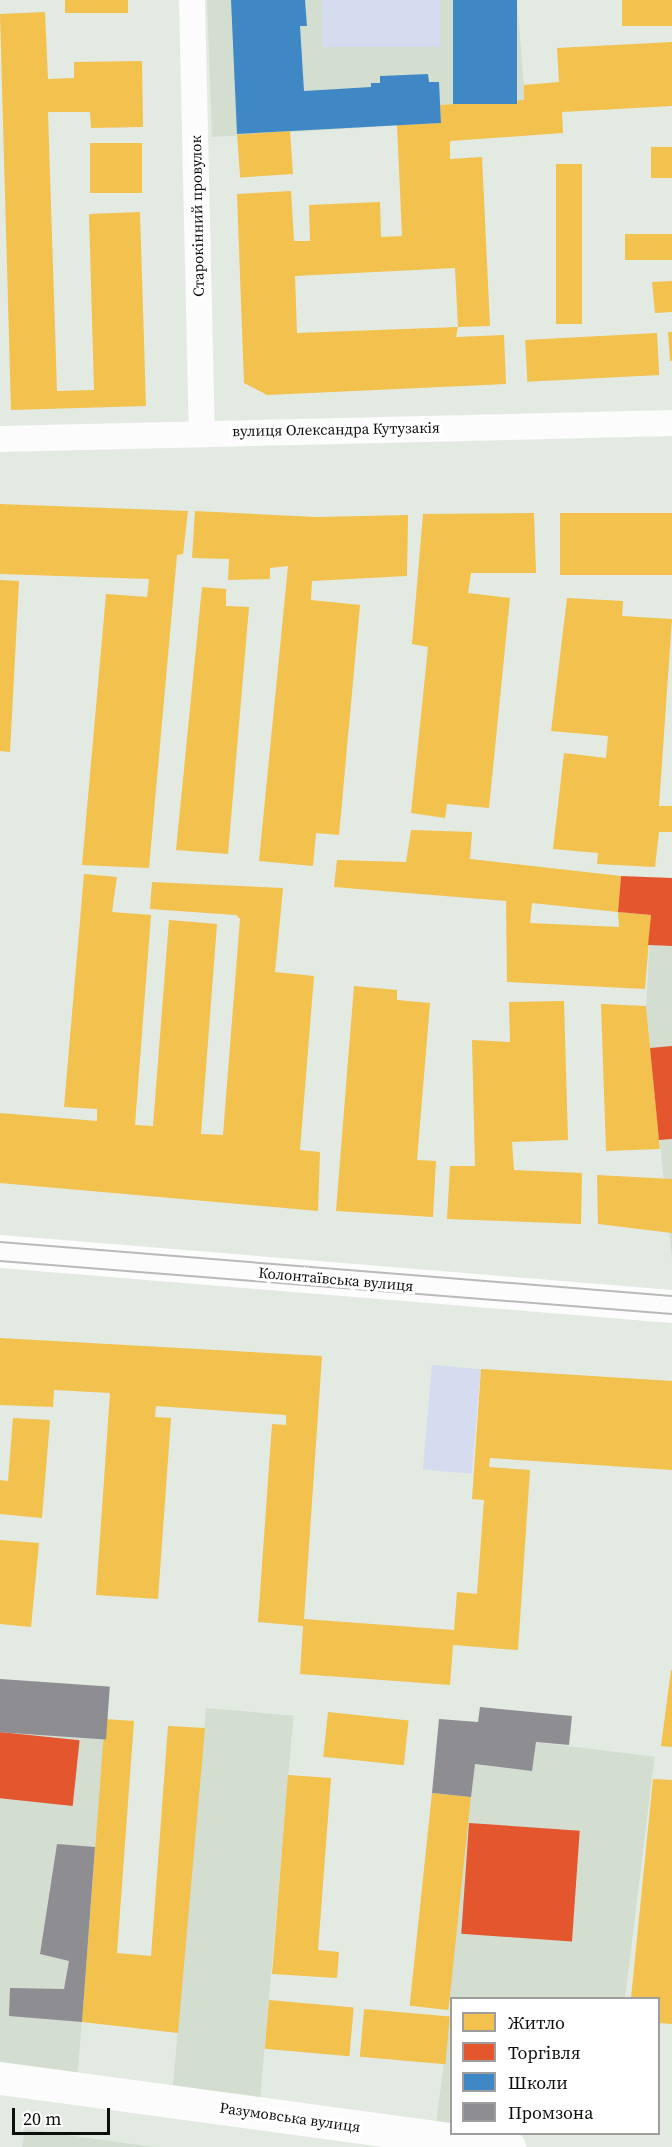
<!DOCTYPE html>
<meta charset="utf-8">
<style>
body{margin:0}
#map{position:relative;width:672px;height:2147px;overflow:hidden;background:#e3eae2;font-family:"Source Serif 4",serif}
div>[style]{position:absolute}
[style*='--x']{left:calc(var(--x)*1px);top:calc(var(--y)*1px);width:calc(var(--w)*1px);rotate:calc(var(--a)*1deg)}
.built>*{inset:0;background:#d3ded1;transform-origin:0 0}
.green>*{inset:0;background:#d6dcf0;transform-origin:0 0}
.homes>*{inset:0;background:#f2c14e;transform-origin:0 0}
.shops>*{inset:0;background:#e4572e;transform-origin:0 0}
.schools>*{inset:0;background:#3f88c5;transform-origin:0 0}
.industry>*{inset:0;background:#8d8d92;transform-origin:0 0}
.street>*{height:26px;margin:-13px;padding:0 13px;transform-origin:13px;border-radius:13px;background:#fbfcfb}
.secondary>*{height:33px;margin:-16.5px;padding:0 16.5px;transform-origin:16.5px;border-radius:16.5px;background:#fbfcfb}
.primary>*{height:33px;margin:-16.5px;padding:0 16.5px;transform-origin:16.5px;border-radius:16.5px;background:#fbfcfb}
.tram>*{height:1.5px;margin:-0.75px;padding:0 0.75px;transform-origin:0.75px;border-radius:0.75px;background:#b8bab8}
span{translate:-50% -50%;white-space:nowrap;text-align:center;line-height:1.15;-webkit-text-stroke:6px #fff;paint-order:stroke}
.street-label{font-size:15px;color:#0c100b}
.legend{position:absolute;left:450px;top:1997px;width:210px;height:138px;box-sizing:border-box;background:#fff;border:2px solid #9e9f9d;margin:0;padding:8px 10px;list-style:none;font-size:18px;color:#0c100b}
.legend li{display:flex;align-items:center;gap:12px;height:30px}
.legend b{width:30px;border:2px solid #9e9f9d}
.scale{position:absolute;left:12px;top:2108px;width:98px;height:27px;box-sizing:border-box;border:3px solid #0c100b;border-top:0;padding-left:8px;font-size:18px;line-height:21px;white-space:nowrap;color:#0c100b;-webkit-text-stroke:4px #fff;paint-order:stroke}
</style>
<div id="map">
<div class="built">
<div style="clip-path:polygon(207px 0,517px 0,525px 100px,440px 105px,373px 127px,212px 137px)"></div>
<div style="clip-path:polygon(651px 915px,672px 917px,672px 1259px,646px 1006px)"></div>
<div style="clip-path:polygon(0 1679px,110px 1686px,77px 2080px,0 2071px)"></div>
<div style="left:206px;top:1708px;width:88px;height:390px;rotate:5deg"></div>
<div style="left:477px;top:1735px;width:179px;height:264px;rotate:7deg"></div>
<div style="clip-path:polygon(451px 2006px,451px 2132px,435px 2132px,450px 2016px)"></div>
<div style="clip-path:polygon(25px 2129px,153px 2147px,22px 2147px)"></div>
</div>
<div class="green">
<div style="left:322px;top:0;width:118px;height:47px"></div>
<div style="left:432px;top:1365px;width:49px;height:105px;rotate:5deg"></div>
</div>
<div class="homes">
<div style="left:65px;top:0;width:63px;height:13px"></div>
<div style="left:622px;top:0;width:50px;height:26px"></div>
<div style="clip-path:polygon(45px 12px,48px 79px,74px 78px,74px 62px,142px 61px,143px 127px,91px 128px,90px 112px,48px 112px,57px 391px,94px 390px,89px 214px,140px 212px,146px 406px,11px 410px,0 14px)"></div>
<div style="clip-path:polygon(evenodd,672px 42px,672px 106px,562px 112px,563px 133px,450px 141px,450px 159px,482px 157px,490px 326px,458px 327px,456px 337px,504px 335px,506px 384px,267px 395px,244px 383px,237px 194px,291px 191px,294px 241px,310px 241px,309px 205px,380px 202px,381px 237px,402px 236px,397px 125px,441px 123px,440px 105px,524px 100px,524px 85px,559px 82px,557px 48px,672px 42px,455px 268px,458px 327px,297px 333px,295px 276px,455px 268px)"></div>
<div style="left:290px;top:131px;width:43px;height:53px;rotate:86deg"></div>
<div style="left:90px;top:143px;width:52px;height:50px"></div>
<div style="left:651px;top:147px;width:21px;height:31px"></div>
<div style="left:556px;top:164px;width:26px;height:160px"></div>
<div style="left:672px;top:234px;width:26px;height:47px;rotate:90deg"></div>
<div style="clip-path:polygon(672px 281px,672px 312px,655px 313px,652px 282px)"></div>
<div style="clip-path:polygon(668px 332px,672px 332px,672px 361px,670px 361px)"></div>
<div style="left:657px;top:333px;width:42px;height:132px;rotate:87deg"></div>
<div style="clip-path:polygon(0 504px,188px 511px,183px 554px,177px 555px,149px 868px,82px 865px,106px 594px,147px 597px,149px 579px,0 574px)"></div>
<div style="clip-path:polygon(195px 511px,316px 517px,408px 515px,407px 576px,312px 581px,311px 600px,360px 605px,339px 835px,316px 833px,313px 866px,259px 861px,288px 566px,270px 568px,270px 579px,228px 580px,229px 559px,192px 558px)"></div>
<div style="clip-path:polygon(534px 513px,536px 573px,471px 573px,468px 593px,510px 598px,489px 808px,447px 804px,445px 818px,411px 813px,428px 647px,412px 644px,423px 514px)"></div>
<div style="left:560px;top:513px;width:112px;height:62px"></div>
<div style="clip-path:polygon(0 580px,19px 581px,10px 752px,0 751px)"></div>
<div style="clip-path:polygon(202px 587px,226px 589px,226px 606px,249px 607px,228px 854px,176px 850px)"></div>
<div style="clip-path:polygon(567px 598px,623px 601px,622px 616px,672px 619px,659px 806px,672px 806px,672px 832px,659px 832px,655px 867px,597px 864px,598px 853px,553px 849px,564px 753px,606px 758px,608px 736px,551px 731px)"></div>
<div style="clip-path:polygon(411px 830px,472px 832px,470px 859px,621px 876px,618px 912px,532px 903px,530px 923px,619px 927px,618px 912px,651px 915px,645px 989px,507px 982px,506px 901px,334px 887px,337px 860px,406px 862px)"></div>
<div style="clip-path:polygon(84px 874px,117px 877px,112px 912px,151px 915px,135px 1125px,153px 1126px,169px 920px,217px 924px,201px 1134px,223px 1135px,240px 919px,236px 915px,150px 909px,152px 882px,283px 888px,275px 972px,314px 976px,300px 1150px,320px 1152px,318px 1211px,0 1183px,0 1113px,97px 1121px,97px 1109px,64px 1107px)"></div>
<div style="clip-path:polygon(354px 986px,397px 990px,397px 1000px,430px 1003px,417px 1160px,436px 1161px,433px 1217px,336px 1211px)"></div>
<div style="clip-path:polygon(564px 1001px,568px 1140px,512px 1142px,514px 1170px,582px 1173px,581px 1224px,447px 1219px,450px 1166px,475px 1166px,472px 1040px,510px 1042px,509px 1002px)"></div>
<div style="clip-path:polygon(601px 1004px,646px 1006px,660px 1149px,606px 1151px)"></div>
<div style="clip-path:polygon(597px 1175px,672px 1179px,672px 1233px,598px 1224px)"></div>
<div style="clip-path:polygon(0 1338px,322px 1356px,304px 1619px,454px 1630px,457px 1592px,477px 1594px,484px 1500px,472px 1499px,481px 1369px,672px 1381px,672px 1470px,490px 1458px,489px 1467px,530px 1470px,518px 1650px,453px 1645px,450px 1685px,300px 1674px,303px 1626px,258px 1622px,272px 1424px,286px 1425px,286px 1415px,156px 1406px,155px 1417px,171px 1418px,158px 1599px,96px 1595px,110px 1393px,54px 1390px,53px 1407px,0 1405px)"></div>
<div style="clip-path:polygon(13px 1418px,50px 1420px,42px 1518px,0 1514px,0 1480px,8px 1481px)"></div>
<div style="clip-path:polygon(0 1540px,39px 1543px,31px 1627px,0 1624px)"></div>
<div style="clip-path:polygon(671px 1670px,672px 1670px,672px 1747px,661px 1746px)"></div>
<div style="left:328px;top:1712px;width:81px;height:45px;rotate:6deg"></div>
<div style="clip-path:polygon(105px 1719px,134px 1721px,117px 1953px,151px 1956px,168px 1726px,205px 1728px,178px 2033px,82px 2022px)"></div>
<div style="clip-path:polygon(288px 1775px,331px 1778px,318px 1950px,339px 1952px,337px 1978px,272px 1974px)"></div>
<div style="clip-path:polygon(653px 1779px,672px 1780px,672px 2024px,658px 2023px,658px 1998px,631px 1998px)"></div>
<div style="left:432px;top:1793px;width:39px;height:214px;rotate:6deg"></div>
<div style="left:269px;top:2000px;width:85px;height:49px;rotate:5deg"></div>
<div style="left:364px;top:2009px;width:86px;height:48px;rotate:5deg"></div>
</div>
<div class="shops">
<div style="clip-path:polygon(621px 876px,672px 878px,672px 946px,648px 945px,651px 915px,618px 912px)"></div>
<div style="clip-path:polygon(672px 1046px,672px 1139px,659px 1140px,650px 1048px)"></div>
<div style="left:0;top:1732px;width:80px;height:66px;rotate:6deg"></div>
<div style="left:469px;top:1823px;width:111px;height:111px;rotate:4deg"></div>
</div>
<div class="schools">
<div style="clip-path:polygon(231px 0,305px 0,307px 26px,300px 26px,304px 91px,371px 87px,371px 83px,380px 83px,380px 76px,428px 74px,429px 82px,439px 82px,441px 123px,237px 134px)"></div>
<div style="left:453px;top:0;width:64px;height:104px"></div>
</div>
<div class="industry">
<div style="left:0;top:1679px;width:110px;height:53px;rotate:4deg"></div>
<div style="clip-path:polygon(480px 1707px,572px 1716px,569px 1745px,536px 1742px,532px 1771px,475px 1764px,471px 1797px,432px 1793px,439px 1719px,478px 1722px)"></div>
<div style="clip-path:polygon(57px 1844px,95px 1847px,82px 2022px,9px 2016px,10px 1988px,64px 1989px,69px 1961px,40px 1954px)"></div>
</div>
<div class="street">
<div style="--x:192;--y:0;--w:431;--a:88.7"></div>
<div style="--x:0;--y:439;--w:672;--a:-1.36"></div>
</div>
<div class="secondary">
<div style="--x:0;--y:1251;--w:674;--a:4.68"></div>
</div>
<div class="primary">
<div style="--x:0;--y:2078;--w:514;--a:7.72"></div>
</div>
<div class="tram">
<div style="--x:0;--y:1242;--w:674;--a:4.59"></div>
<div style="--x:0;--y:1261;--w:674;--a:4.51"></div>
</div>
<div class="street-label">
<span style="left:197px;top:216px;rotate:-91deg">Старокінний провулок</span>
<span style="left:336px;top:429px;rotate:-1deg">вулиця Олександра Кутузакія</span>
<span style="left:336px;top:1279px;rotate:5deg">Колонтаївська вулиця</span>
<span style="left:290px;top:2117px;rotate:8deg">Разумовська вулиця</span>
</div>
<ul class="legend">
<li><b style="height:16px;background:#f2c14e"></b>Житло</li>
<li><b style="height:16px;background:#e4572e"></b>Торгівля</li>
<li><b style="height:16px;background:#3f88c5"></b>Школи</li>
<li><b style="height:16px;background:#8d8d92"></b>Промзона</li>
</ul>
<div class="scale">20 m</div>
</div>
